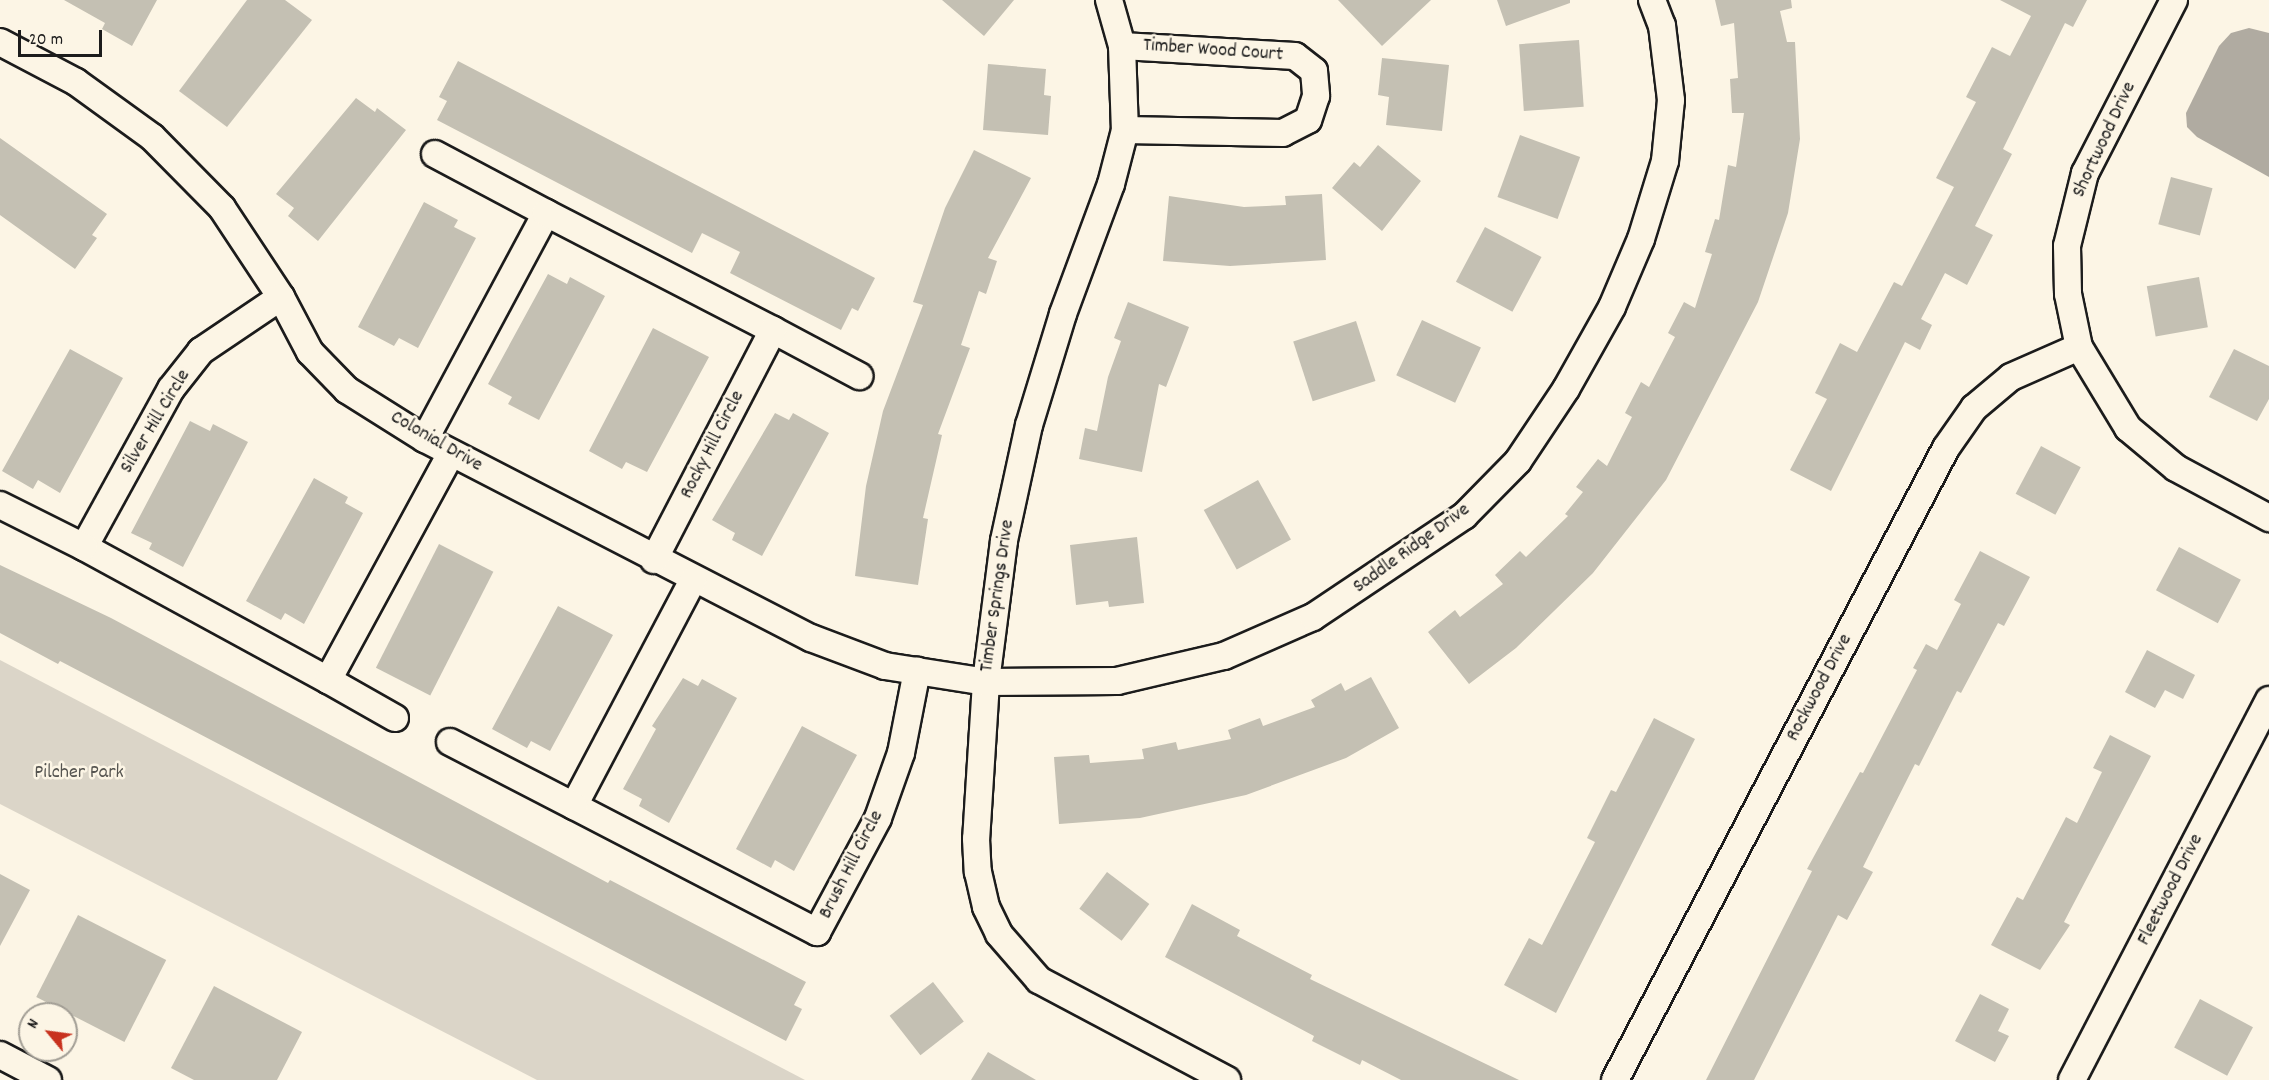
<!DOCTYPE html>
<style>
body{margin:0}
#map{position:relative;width:2269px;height:1080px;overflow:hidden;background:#fcf5e5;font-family:Dekko,sans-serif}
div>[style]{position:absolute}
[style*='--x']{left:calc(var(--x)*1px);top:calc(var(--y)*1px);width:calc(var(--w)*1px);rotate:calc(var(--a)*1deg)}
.green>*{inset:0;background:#dbd5c8}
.water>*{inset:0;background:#b0aba1}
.building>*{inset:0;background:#c4c0b3;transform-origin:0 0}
.roads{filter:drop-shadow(2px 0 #1c1c1c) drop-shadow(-2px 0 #1c1c1c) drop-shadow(0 2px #1c1c1c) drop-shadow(0 -2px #1c1c1c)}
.minor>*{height:26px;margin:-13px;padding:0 13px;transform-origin:13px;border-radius:13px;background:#fcf5e5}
span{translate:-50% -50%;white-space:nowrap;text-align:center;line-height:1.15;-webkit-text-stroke:5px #fcf5e5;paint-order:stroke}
.street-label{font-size:20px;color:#1c1c1c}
.park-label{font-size:20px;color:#555450}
.north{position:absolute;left:18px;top:1002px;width:60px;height:60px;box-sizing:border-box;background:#fcf5e5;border:2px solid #a29e95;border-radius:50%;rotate:299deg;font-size:16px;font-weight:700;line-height:24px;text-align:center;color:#1c1c1c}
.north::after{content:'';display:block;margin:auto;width:21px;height:27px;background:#c8321e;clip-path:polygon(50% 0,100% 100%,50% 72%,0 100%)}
.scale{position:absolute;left:18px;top:30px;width:84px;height:27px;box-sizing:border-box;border:3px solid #1c1c1c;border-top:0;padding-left:8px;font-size:18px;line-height:21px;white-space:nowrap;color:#1c1c1c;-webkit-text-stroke:4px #fcf5e5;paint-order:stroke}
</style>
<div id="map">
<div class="green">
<div style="clip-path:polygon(0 660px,805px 1080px,537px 1080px,0 804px)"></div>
</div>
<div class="water">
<div style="clip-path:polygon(2249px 28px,2269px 33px,2269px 177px,2197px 137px,2187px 127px,2186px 113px,2219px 46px,2231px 33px)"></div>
</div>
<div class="building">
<div style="clip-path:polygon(64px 0,157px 0,132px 46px,102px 29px,105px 23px)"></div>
<div style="clip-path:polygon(247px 0,285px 0,312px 20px,227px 127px,179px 91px)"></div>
<div style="clip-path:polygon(942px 0,1014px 0,984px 36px)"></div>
<div style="clip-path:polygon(1338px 0,1431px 0,1382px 46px)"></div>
<div style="clip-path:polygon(1497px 0,1570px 0,1570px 3px,1506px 26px)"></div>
<div style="clip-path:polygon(1715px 0,1791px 0,1792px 8px,1780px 11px,1787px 42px,1795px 42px,1800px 139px,1788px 213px,1758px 302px,1666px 480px,1593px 573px,1516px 648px,1469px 684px,1428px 632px,1455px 610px,1460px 617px,1503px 584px,1495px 575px,1520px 551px,1526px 557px,1568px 516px,1565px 514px,1583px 492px,1576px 487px,1598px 459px,1607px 466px,1632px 417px,1625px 413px,1641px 382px,1649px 387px,1675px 337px,1668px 333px,1684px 302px,1695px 308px,1712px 254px,1705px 252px,1715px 219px,1719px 220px,1728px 165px,1736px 167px,1744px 113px,1732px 113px,1730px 79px,1738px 78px,1734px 23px,1721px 26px)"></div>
<div style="clip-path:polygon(2000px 0,2087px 0,2073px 27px,2065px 23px,2003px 149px,2012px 154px,1975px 226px,1993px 235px,1967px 285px,1945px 273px,1921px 319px,1932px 325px,1920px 350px,1905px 342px,1831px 491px,1790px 470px,1827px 399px,1815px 393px,1840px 343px,1857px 352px,1894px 282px,1902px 286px,1954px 187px,1936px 178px,1976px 102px,1966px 97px,1992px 47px,2010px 56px,2031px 16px)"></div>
<div style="left:1579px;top:40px;width:67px;height:60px;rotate:86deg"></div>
<div style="clip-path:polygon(1382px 58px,1449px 65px,1442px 131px,1386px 125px,1389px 97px,1378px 95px)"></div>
<div style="clip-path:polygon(458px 61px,875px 278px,858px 311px,852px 308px,841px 330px,730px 273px,740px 252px,702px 233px,692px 253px,437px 120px,447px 101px,439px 97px)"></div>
<div style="clip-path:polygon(988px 64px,1046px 69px,1044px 95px,1051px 96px,1048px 135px,983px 130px)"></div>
<div style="clip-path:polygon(356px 98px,375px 112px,377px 108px,406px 130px,318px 241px,288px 216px,294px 208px,276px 194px)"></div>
<div style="left:1520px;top:135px;width:64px;height:66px;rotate:20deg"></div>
<div style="clip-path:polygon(0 138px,107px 214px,92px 235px,97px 238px,75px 269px,0 215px)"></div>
<div style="clip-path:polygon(1378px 145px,1421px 181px,1382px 231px,1332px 188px,1354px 162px,1360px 167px)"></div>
<div style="clip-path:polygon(974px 150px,1031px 178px,988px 258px,997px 261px,986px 294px,979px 291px,961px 345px,970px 348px,938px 434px,942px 435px,923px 518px,928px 519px,918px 585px,855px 576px,866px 486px,883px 411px,923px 305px,913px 302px,945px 208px)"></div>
<div style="left:2171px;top:177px;width:43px;height:49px;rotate:15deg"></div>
<div style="clip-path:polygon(1322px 194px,1326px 260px,1230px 266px,1163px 261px,1169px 196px,1244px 207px,1286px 205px,1285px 196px)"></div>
<div style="clip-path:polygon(424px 202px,458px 220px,454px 227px,476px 238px,418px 348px,399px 338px,394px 346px,358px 327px)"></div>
<div style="left:1485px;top:227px;width:64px;height:62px;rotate:28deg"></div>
<div style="clip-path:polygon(548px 274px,567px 284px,570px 277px,605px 296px,539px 420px,508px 404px,512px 397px,488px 384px)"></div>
<div style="left:2199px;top:277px;width:51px;height:53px;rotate:80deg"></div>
<div style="clip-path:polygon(1128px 302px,1189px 327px,1166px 387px,1159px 384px,1142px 472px,1079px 459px,1085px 428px,1097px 431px,1108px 377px,1121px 341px,1114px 338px)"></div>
<div style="left:1422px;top:320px;width:65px;height:61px;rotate:25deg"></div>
<div style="left:1356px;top:321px;width:63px;height:66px;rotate:72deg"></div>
<div style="clip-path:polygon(653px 328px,709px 357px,647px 472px,626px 462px,622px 469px,589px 451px)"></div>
<div style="clip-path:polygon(70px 349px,123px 378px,60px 493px,38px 480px,33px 489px,2px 471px)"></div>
<div style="clip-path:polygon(2234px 349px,2269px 366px,2269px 399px,2257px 421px,2209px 397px)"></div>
<div style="clip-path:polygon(775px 413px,789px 420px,793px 413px,829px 433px,762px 556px,732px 540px,735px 533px,712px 520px)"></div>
<div style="clip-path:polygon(190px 421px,210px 431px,213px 424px,248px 442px,183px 567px,149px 549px,152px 543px,131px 533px)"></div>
<div style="left:2041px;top:446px;width:45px;height:54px;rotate:28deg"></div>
<div style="clip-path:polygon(314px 478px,348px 497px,345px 503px,363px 513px,304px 624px,285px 613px,281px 620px,246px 601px)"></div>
<div style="left:1258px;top:480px;width:68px;height:62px;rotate:61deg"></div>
<div style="clip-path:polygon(1137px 537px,1144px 603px,1109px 607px,1108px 601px,1076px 605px,1070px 545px)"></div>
<div style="left:439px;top:544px;width:61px;height:139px;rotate:27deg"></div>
<div style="left:2179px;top:547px;width:70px;height:49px;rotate:28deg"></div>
<div style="clip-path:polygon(1980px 551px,2030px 577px,2004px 626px,1998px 623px,1961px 693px,1957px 691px,1919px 766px,1915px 764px,1863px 867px,1873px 872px,1847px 920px,1838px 915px,1754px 1080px,1706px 1080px,1812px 871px,1807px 869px,1860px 772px,1863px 773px,1917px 670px,1913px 668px,1926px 644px,1937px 650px,1961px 604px,1954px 600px)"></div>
<div style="clip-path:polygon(0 565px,111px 618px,608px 883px,610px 880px,806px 982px,794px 1005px,802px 1009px,786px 1041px,60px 661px,58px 664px,0 633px)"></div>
<div style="clip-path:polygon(558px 606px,613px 635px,550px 751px,531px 741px,527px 748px,492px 729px)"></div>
<div style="clip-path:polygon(2147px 650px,2195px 675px,2183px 699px,2165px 690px,2155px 708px,2125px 692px)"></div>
<div style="clip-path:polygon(1371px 677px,1399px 728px,1346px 758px,1246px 795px,1140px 818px,1059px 824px,1054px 757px,1089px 755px,1090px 763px,1144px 759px,1142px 749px,1176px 742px,1178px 750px,1231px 739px,1228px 730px,1260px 718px,1263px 726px,1315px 707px,1311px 700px,1341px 683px,1345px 691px)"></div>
<div style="clip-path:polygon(683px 678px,698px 686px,702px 679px,737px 698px,669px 823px,639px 806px,642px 799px,623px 789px,656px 729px,652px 726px)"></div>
<div style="clip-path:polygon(1654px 718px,1695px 739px,1556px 1013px,1504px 985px,1529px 938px,1542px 945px,1595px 842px,1587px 838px,1611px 790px,1616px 792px)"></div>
<div style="clip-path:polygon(802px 726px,857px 755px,794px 871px,775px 860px,771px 868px,736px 849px)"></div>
<div style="clip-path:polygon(2110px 735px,2151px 756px,2064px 922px,2070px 925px,2040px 970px,1991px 945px,2017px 897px,2023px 900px,2066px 817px,2077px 823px,2102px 772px,2093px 768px)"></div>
<div style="left:1107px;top:872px;width:53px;height:46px;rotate:37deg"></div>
<div style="clip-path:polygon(0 874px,30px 890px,0 946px)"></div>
<div style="clip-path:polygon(1192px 904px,1240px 930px,1237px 936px,1312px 975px,1310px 979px,1519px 1080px,1401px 1080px,1362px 1060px,1360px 1065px,1312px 1041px,1314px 1036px,1165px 957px)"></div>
<div style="left:78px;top:915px;width:99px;height:92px;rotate:27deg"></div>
<div style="left:933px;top:982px;width:50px;height:55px;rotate:52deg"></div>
<div style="clip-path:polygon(214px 986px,302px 1032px,277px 1080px,194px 1080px,171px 1068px)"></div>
<div style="clip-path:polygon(1980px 994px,2009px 1009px,1998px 1031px,2009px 1036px,1995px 1062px,1955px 1041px)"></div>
<div style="left:2200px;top:999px;width:60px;height:55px;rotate:28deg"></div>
<div style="clip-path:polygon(988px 1052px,1036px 1080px,971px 1080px)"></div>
</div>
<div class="roads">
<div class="minor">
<div style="--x:1109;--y:0;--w:48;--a:74.2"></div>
<div style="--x:1122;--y:46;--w:84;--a:88"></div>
<div style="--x:1125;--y:130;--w:56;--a:104.5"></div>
<div style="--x:1111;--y:184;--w:139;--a:110.3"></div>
<div style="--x:1063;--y:314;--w:116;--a:107"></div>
<div style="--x:1029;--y:425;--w:119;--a:102.2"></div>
<div style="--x:1004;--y:541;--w:142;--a:97.3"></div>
<div style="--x:986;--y:682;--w:157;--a:93.6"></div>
<div style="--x:976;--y:839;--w:33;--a:87"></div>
<div style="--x:978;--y:872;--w:36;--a:77"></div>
<div style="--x:986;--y:907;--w:30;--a:64"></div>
<div style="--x:999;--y:934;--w:61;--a:49"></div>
<div style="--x:1039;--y:980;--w:213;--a:28"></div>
<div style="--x:2174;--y:0;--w:195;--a:117.2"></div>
<div style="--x:2085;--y:173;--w:75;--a:103.9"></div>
<div style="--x:2067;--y:246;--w:48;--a:88.8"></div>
<div style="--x:2068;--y:294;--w:54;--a:78.3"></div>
<div style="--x:2079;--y:347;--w:95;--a:58.8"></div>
<div style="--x:2128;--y:428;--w:62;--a:39.8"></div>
<div style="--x:2176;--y:468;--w:106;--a:28.3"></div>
<div style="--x:0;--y:42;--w:86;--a:27.8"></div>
<div style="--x:76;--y:82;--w:94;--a:35.9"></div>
<div style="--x:152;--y:137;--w:100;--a:45.4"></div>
<div style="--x:222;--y:208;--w:107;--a:56.5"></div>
<div style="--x:281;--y:297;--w:62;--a:62.2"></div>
<div style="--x:310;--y:352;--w:53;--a:45.8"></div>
<div style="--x:347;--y:390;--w:92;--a:32.1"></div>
<div style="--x:425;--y:439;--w:434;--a:27.3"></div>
<div style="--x:811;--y:638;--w:79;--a:20.7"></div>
<div style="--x:885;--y:666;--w:102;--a:9"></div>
<div style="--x:986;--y:682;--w:131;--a:-0.4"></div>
<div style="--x:1117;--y:681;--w:110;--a:-13.2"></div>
<div style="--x:1224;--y:656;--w:97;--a:-23.7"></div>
<div style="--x:1313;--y:617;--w:182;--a:-33.8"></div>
<div style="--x:1464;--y:516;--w:77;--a:-45.5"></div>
<div style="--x:1518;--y:461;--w:87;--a:-56.3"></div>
<div style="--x:1566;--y:389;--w:94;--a:-60.7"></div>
<div style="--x:1612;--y:307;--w:74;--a:-66.9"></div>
<div style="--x:1641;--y:239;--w:82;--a:-72.9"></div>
<div style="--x:1665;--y:161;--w:61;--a:-84.4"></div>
<div style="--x:1671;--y:100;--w:75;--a:-96.9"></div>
<div style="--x:1662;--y:26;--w:28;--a:-111"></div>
<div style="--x:1122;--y:46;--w:173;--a:3.3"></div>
<div style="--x:1295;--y:56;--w:24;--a:38"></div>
<div style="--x:1314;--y:71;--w:25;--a:85"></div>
<div style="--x:1316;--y:96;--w:25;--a:108"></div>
<div style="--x:1308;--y:120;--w:28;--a:153"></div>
<div style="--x:1283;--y:133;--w:158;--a:-178.9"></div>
<div style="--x:435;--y:154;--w:126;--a:28"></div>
<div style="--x:281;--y:297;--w:97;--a:146"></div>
<div style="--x:201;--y:351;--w:48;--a:128.3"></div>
<div style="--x:171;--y:389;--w:180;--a:118.8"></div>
<div style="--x:84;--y:547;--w:278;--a:28.6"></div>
<div style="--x:328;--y:680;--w:258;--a:-61.5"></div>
<div style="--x:773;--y:330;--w:98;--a:28.1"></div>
<div style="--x:425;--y:439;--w:256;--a:-61.8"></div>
<div style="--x:546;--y:213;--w:255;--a:27.3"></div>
<div style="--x:773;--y:330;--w:259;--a:117.4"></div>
<div style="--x:0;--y:505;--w:94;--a:26.6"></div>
<div style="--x:693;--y:580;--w:255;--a:117.8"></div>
<div style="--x:574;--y:806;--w:274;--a:27.4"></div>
<div style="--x:817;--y:932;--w:129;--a:-61.8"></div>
<div style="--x:878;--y:818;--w:69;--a:-70.5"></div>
<div style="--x:901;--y:753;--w:84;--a:-79"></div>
<div style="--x:328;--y:680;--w:77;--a:29.6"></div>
<div style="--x:450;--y:742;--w:140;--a:27.3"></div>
<div style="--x:0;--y:1055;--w:54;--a:27.5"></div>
<div style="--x:1615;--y:1080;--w:713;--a:-62.36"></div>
<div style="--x:1946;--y:448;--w:49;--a:-55"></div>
<div style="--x:1974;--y:408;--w:48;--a:-40"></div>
<div style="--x:2011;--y:377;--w:74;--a:-23.8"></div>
<div style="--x:2072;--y:1080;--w:428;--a:-62.6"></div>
</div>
</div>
<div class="street-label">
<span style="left:1213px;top:51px;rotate:4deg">Timber Wood Court</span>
<span style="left:2105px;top:140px;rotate:-65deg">Shortwood Drive</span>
<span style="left:156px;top:422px;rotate:-59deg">Silver Hill Circle</span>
<span style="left:436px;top:442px;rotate:30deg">Colonial Drive</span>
<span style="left:713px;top:445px;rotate:-63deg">Rocky Hill Circle</span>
<span style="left:1412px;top:549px;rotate:-36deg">Saddle Ridge Drive</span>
<span style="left:998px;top:596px;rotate:-82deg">Timber Springs Drive</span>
<span style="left:1820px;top:688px;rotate:-62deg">Rockwood Drive</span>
<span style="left:852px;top:865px;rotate:-63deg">Brush Hill Circle</span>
<span style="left:2171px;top:890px;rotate:-63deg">Fleetwood Drive</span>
</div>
<div class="park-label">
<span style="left:79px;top:773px">Pilcher Park</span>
</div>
<div class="north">N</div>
<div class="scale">20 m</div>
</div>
